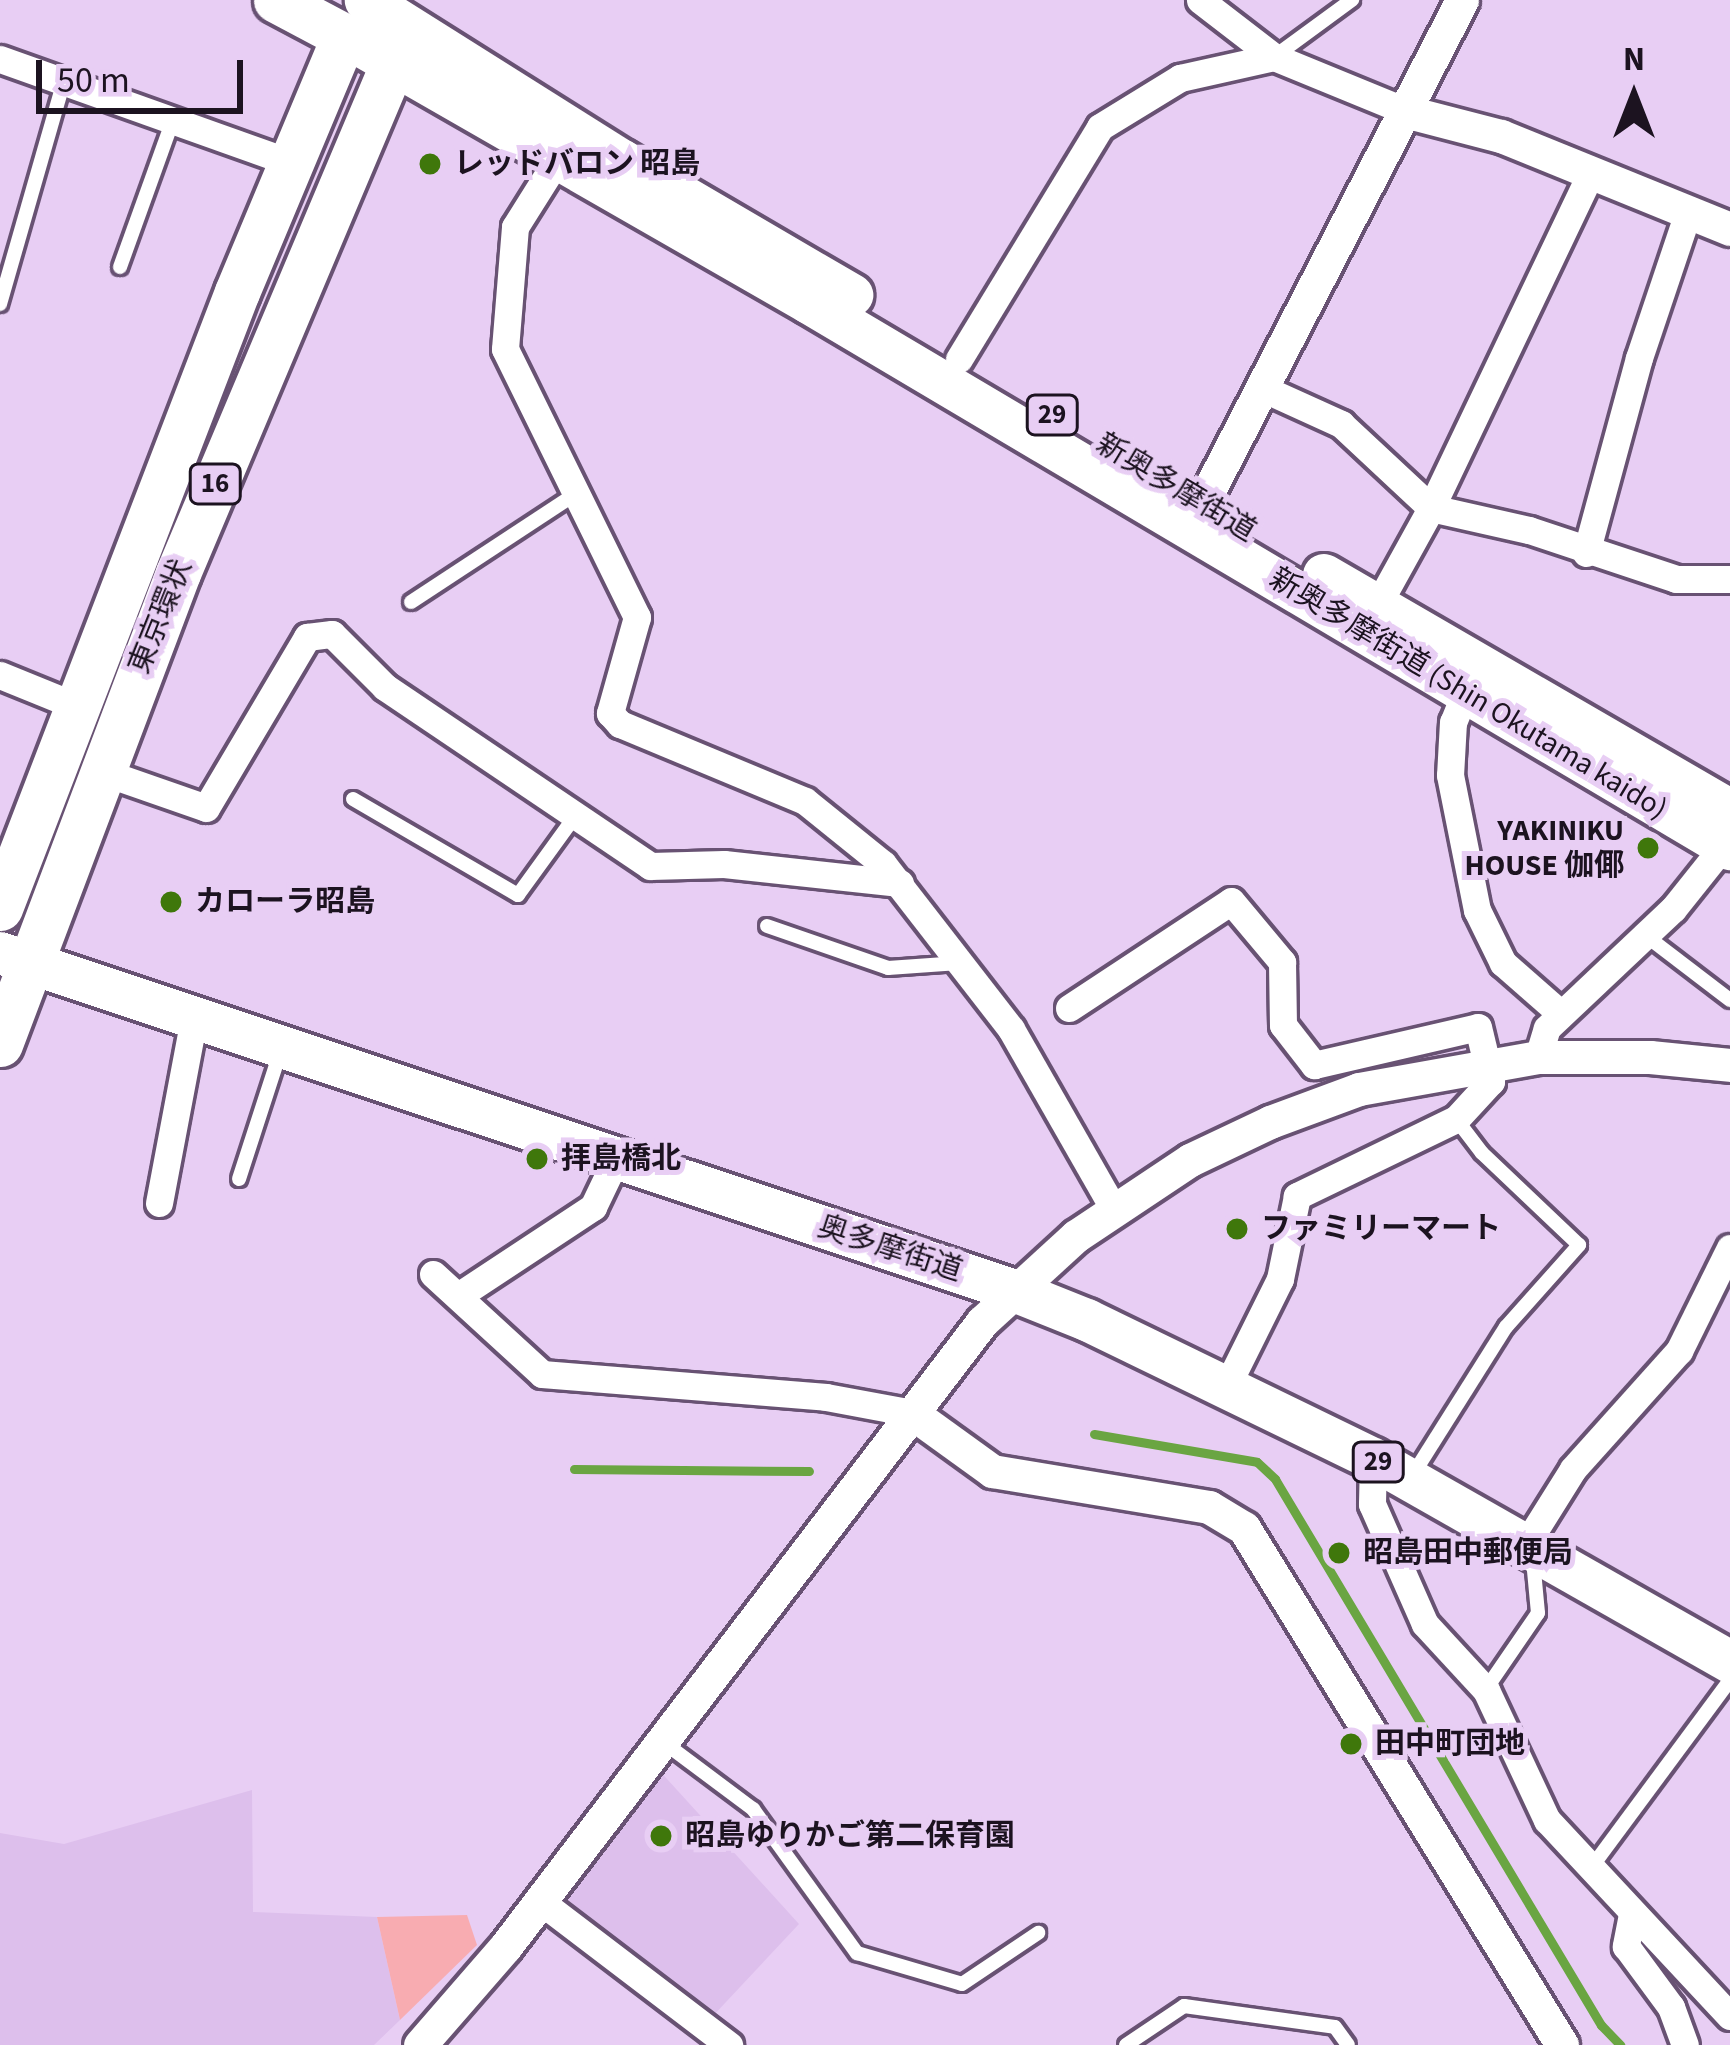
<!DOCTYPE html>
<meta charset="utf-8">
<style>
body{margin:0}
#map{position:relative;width:1730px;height:2045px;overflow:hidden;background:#e8cef4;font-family:"Source Sans 3","Noto Sans JP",sans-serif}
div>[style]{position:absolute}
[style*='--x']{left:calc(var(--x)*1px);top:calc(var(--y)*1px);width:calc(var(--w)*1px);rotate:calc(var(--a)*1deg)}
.built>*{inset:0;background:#ddbfec}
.green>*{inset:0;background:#f8acb1}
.stream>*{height:9px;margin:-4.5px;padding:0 4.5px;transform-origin:4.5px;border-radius:4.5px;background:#6aa542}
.roads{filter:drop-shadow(3px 0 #685273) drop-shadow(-3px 0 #685273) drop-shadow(0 3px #685273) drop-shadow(0 -3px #685273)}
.service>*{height:14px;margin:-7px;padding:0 7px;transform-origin:7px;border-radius:7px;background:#fff}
.minor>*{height:27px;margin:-13.5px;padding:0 13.5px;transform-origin:13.5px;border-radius:13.5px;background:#fff}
.tertiary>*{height:33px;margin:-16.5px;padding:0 16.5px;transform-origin:16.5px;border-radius:16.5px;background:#fff}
.primary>*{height:42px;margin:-21px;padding:0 21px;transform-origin:21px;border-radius:21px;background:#fff}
.trunk>*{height:45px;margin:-22.5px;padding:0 22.5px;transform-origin:22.5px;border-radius:22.5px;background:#fff}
.dots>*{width:33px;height:33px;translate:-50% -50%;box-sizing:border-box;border:6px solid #e8cef4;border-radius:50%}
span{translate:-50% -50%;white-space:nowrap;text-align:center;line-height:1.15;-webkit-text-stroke:10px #e8cef4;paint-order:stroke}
.shield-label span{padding:3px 9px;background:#e8cef4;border:3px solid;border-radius:9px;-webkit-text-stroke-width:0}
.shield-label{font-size:27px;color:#1c1320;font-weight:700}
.poi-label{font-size:30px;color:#1c1320;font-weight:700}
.left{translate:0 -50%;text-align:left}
.right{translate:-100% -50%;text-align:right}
.street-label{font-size:30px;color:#1c1320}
.north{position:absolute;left:1574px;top:36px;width:120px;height:120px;-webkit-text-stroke:9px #e8cef4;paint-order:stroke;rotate:0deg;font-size:33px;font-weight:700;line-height:48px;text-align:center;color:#1c1320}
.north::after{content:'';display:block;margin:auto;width:42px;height:54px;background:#1c1320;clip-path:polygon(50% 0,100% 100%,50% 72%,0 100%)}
.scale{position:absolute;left:36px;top:60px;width:207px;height:54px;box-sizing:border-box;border:6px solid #1c1320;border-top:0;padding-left:15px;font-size:36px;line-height:42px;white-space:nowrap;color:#1c1320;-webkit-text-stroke:9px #e8cef4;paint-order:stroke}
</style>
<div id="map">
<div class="built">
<div style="clip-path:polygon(657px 1768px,799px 1924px,711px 2018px,552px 1903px)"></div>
<div style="clip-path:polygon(252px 1790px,253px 1912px,377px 1917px,400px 2020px,374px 2045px,0 2045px,0 1833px,64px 1844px)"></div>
</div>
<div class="green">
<div style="clip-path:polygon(467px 1915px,477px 1945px,400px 2020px,377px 1917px)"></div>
</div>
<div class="stream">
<div style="--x:1094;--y:1434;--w:165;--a:9.7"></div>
<div style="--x:1257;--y:1462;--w:25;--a:43"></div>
<div style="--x:1275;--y:1479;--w:636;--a:59.16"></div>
<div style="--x:1601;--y:2025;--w:28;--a:46"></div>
<div style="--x:574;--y:1469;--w:235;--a:0.5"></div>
</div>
<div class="roads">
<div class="service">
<div style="--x:1274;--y:57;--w:97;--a:-36.2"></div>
<div style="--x:120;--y:267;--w:159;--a:-70.2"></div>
<div style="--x:0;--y:304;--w:232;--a:-74"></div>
<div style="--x:411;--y:602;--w:199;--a:-33.3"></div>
<div style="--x:353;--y:799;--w:191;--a:30.2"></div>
<div style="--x:518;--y:895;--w:99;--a:-54.1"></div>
<div style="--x:767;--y:926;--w:128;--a:19.1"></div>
<div style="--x:888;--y:968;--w:71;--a:-4"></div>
<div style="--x:1645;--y:935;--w:107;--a:37.4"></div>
<div style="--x:239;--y:1179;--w:133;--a:-72"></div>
<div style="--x:1412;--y:1476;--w:176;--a:-57.8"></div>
<div style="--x:1506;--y:1327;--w:110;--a:-48.3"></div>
<div style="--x:1579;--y:1245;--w:134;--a:-136.5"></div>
<div style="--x:1482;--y:1153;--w:43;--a:-127.4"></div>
<div style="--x:1486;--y:1689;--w:92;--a:-55.6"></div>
<div style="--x:1538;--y:1613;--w:53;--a:-95.4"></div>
<div style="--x:662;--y:1741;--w:114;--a:36.8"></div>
<div style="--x:753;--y:1809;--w:178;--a:54.2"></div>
<div style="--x:857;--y:1953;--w:109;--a:16.4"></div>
<div style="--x:962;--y:1984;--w:92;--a:-33.9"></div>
<div style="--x:1591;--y:1868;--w:234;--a:-53.5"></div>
<div style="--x:1126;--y:2045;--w:70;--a:-33.9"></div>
<div style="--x:1184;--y:2006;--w:152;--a:7.9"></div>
<div style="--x:1335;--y:2027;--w:22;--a:54"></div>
</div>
<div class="minor">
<div style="--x:1200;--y:0;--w:93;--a:37.6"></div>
<div style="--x:1274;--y:57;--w:145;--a:22.3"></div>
<div style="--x:0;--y:59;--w:308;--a:19.6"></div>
<div style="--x:557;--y:160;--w:79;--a:122.1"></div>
<div style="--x:515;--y:227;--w:122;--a:94.7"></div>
<div style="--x:505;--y:349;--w:299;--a:63.8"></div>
<div style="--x:637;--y:617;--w:100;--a:105.7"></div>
<div style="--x:610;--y:713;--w:15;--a:48"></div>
<div style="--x:620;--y:724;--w:200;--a:22.6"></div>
<div style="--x:805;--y:801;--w:100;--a:38.9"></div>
<div style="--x:883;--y:864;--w:209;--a:52.2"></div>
<div style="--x:1011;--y:1029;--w:206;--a:60.3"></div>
<div style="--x:959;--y:359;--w:271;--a:-58.7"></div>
<div style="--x:1100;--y:127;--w:94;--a:-31.5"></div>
<div style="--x:1180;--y:78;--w:96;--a:-12.6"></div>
<div style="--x:1264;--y:389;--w:85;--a:24.4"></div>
<div style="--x:1341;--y:424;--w:123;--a:43"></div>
<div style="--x:1431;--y:508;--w:100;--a:12.7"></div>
<div style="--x:1529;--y:530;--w:155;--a:18.4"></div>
<div style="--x:1676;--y:579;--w:54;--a:0"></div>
<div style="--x:1586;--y:553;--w:202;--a:-74.8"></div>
<div style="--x:1639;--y:358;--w:154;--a:-71.4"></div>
<div style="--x:1377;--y:606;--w:112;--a:-61.1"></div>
<div style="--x:1431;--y:508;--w:372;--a:-64.5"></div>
<div style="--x:0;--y:675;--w:82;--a:22.2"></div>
<div style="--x:1465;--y:693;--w:31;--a:112"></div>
<div style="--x:1453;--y:722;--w:53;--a:93.2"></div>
<div style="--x:1450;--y:775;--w:138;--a:78.7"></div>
<div style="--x:1477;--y:910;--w:59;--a:63.9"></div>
<div style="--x:1503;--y:963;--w:77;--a:41.3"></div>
<div style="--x:100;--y:771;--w:112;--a:19.2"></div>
<div style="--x:206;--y:808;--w:199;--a:-59.4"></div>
<div style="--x:307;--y:637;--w:25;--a:-7"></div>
<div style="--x:332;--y:634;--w:75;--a:45"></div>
<div style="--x:385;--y:687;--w:320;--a:34"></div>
<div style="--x:650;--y:866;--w:74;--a:-1.5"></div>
<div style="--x:724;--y:864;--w:177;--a:6.2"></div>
<div style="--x:1069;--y:1008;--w:194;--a:-33.4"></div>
<div style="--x:1231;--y:901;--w:80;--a:50.1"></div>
<div style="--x:1282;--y:962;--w:63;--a:89.1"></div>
<div style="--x:1283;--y:1025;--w:51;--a:52.2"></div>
<div style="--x:1314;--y:1065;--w:168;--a:-13"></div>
<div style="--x:1478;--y:1027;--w:56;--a:76.5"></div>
<div style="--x:1491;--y:1081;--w:52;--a:132.6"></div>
<div style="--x:1456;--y:1119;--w:177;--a:154.2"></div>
<div style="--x:1297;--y:1196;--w:85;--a:101.6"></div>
<div style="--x:1280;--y:1279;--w:119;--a:116.4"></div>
<div style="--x:1538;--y:1057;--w:30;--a:-73"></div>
<div style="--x:1547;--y:1028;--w:173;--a:-43.4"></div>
<div style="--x:1673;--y:909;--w:82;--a:-51.4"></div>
<div style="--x:159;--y:1203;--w:188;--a:-79.3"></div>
<div style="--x:433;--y:1274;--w:148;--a:42.5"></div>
<div style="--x:542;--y:1374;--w:285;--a:4.6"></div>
<div style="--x:826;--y:1397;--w:87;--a:10.5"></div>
<div style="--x:458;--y:1296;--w:162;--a:-33.4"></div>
<div style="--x:593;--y:1207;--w:51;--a:-64.4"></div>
<div style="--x:1373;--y:1459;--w:45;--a:91.3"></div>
<div style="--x:1372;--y:1504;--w:131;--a:66.2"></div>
<div style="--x:1425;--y:1624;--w:90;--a:47.3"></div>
<div style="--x:1486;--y:1690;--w:144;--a:64.9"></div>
<div style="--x:1547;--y:1820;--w:268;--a:47"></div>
<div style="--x:1523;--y:1549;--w:94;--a:-58"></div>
<div style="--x:1573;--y:1469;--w:159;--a:-48.1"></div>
<div style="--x:1679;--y:1351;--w:115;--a:-63.7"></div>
<div style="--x:540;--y:1901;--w:238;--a:37.3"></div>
<div style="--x:1632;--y:1914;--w:33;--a:101"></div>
<div style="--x:1626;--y:1946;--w:76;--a:53.6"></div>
<div style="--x:1671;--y:2007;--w:40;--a:69.8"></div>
</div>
<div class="tertiary">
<div style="--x:1408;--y:112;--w:96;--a:14.5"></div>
<div style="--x:1501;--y:136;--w:247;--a:22.1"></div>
<div style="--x:1189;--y:529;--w:595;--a:-62.7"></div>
<div style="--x:912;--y:1413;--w:99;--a:35.9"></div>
<div style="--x:992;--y:1471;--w:220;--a:9.4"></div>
<div style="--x:1209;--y:1507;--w:41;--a:31"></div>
<div style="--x:1244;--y:1528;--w:607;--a:58.4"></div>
<div style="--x:420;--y:2045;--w:131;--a:-49"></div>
<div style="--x:506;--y:1946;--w:785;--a:-52.66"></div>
<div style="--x:982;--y:1322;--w:127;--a:-42.5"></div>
<div style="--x:1076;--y:1236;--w:137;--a:-33.7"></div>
<div style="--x:1190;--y:1160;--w:89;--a:-25.4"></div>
<div style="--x:1270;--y:1122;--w:95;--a:-20.3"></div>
<div style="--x:1359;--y:1089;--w:182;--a:-10.1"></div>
<div style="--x:1538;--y:1057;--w:112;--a:0"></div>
<div style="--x:1650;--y:1057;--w:80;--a:5.7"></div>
</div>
<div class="primary">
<div style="--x:381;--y:9;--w:284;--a:32.2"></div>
<div style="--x:621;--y:160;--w:268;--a:30.3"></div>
<div style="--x:344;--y:36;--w:536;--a:29.86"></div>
<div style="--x:809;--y:303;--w:1071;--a:30.66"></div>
<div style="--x:1324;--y:575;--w:469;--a:30.1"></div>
<div style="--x:0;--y:953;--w:1067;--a:18.42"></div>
<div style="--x:1012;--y:1290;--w:81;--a:21.8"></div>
<div style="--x:1087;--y:1320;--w:318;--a:25.9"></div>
<div style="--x:1373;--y:1459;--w:411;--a:29.6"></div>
</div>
<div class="trunk">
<div style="--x:276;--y:0;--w:77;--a:27.9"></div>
<div style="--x:0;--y:908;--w:660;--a:-68.96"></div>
<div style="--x:237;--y:292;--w:277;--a:-67.3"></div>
<div style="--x:0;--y:1044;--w:504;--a:-69.3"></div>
<div style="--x:178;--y:573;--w:553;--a:-67.14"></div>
<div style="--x:393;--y:63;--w:55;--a:-102.5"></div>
<div style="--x:381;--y:9;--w:17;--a:-147"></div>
</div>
</div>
<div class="dots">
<div style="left:430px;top:164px;background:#3f770b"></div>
<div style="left:1648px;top:848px;background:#3f770b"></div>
<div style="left:171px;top:902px;background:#3f770b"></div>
<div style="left:537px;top:1159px;background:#3f770b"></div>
<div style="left:1237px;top:1229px;background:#3f770b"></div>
<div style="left:1339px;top:1553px;background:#3f770b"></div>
<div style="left:1351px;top:1744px;background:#3f770b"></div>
<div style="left:661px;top:1836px;background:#3f770b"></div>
</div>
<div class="shield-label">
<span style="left:1052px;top:415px">29</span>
<span style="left:215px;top:484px">16</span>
<span style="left:1378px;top:1462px">29</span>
</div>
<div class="poi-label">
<span class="left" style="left:454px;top:164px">レッドバロン 昭島</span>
<span class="right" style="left:1624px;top:848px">YAKINIKU<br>HOUSE 伽倻</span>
<span class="left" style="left:195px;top:902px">カローラ昭島</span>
<span class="left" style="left:561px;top:1159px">拝島橋北</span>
<span class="left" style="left:1261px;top:1229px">ファミリーマート</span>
<span class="left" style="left:1363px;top:1553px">昭島田中郵便局</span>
<span class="left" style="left:1375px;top:1744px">田中町団地</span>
<span class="left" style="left:685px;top:1836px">昭島ゆりかご第二保育園</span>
</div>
<div class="street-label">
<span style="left:1176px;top:488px;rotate:31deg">新奥多摩街道</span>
<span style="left:161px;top:617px;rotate:-68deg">東京環状</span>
<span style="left:1468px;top:694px;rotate:31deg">新奥多摩街道 (Shin Okutama kaido)</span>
<span style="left:890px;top:1249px;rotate:18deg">奥多摩街道</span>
</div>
<div class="north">N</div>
<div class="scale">50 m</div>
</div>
